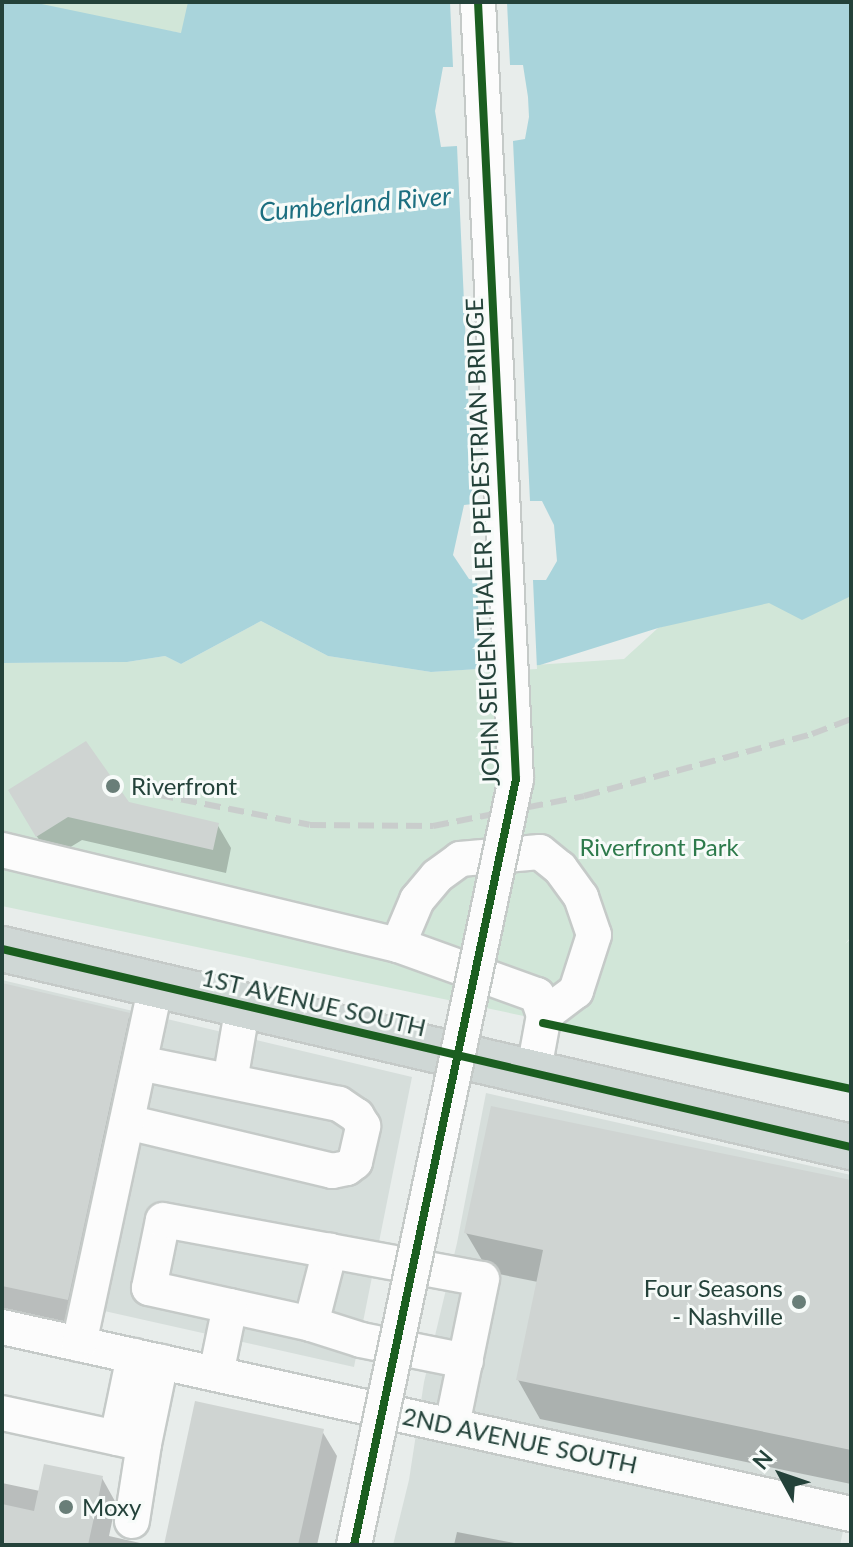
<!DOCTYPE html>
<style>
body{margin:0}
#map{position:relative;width:853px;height:1547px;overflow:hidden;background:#e8edeb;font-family:Lato,sans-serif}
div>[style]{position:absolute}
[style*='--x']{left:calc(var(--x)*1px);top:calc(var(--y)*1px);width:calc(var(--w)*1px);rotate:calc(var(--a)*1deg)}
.built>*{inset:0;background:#d6dedb}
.green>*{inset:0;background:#d1e6d8}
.water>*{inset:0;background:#a9d4db}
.pier>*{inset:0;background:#e8edeb}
.shadow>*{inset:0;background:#0003}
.building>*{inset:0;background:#cfd4d2}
.roads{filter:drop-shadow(2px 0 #c5cac8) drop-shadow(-2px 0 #c5cac8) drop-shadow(0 2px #c5cac8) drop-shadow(0 -2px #c5cac8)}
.minor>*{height:34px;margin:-17px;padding:0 17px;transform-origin:17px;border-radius:17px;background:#fcfcfc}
.major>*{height:44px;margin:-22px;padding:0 22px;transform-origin:22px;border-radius:22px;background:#cfd7d5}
.rail>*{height:6px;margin-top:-3px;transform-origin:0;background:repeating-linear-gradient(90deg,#c9cdcc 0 16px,transparent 0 24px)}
.bridges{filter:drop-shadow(2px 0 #c5cac8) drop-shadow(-2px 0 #c5cac8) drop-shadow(0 2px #c5cac8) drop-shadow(0 -2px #c5cac8)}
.minor-bridge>*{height:34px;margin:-17px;padding:0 17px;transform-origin:17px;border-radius:17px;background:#fcfcfc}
.cycleway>*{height:8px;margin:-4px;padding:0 4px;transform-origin:4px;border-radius:4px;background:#1b5e20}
.dots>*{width:22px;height:22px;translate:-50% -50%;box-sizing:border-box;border:4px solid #f7fbf9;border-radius:50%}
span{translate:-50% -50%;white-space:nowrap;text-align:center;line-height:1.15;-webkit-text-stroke:6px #f7fbf9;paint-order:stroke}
.street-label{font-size:24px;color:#24423a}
.poi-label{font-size:24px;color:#24423a}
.left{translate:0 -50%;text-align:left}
.right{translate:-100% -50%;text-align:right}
.park-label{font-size:24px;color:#2d7a4b}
.water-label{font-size:26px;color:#1c6f80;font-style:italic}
.frame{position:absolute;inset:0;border:4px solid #24423a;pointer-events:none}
.north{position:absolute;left:741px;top:1435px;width:80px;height:80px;-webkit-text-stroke:6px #f7fbf9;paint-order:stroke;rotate:310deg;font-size:22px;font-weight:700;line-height:32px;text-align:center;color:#24423a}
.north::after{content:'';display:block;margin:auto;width:28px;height:36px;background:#24423a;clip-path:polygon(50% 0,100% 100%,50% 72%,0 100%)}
</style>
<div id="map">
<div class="built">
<div style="clip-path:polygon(2px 980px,412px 1077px,354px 1367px,82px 1306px,113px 1163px,2px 1138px)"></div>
<div style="clip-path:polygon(486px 1093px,851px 1175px,851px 1495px,840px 1545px,393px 1545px,409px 1480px,424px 1382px,457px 1243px)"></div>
</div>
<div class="green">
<div style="clip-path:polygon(2px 2px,284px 2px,181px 33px)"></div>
<div style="clip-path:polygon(851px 570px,851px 937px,845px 944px,851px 939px,851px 1085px,2px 906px,2px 663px,127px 662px,165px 656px,181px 664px,261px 621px,328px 656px,431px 672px,624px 659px,658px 628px)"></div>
</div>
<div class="water">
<div style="clip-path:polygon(2px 2px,32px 2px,181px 33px,188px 2px,851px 2px,851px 596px,802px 620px,769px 603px,658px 628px,540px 665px,431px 672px,328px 656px,261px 621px,181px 664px,165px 656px,127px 662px,2px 663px)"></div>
</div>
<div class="pier">
<div style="clip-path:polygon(450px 2px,507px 2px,510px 65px,523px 65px,528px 97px,529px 117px,525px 139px,513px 141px,530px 501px,542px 501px,554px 525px,557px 561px,546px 580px,533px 580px,537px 669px,481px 672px,477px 580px,469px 579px,453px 555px,464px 505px,473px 504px,457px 146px,441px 147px,435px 111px,443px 67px,453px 67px)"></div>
</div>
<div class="shadow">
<div style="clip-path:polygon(127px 804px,217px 824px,231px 848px,226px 873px,82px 840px,51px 859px,23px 814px)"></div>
<div style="clip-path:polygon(2px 985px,128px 1015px,146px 1044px,84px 1329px,2px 1312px)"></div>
<div style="clip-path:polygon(851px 1183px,851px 1484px,540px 1419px,518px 1380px,538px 1282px,489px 1272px,466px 1233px)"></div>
<div style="clip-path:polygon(322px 1431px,337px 1456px,317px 1545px,166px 1545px)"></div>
<div style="clip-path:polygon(102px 1478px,116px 1503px,109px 1536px,149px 1545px,2px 1545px,2px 1483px,40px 1491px)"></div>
<div style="clip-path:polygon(457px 1532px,525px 1545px,454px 1545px)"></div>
</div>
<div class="building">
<div style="clip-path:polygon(86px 741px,129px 802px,219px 823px,213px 850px,68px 817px,36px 837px,8px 790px)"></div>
<div style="clip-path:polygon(2px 983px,130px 1013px,68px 1300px,2px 1286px)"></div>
<div style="clip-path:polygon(491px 1106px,851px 1180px,851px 1450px,516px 1380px,543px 1250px,464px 1233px)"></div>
<div style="clip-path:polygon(195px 1401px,324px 1429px,298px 1545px,164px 1545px)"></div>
<div style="clip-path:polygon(44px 1464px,103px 1476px,88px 1545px,2px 1545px,2px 1504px,34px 1511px)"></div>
</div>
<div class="roads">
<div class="minor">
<div style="--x:2;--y:850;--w:407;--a:13.5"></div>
<div style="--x:398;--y:945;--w:148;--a:19.8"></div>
<div style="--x:537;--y:995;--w:21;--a:71"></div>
<div style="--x:544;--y:1015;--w:61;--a:100.4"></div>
<div style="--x:398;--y:945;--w:49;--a:-67.1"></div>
<div style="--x:417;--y:900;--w:31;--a:-50"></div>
<div style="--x:437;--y:876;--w:29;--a:-36"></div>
<div style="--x:460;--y:859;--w:80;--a:-5"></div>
<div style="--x:540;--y:852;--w:26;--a:39"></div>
<div style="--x:560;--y:868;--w:36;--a:54"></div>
<div style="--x:581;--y:897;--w:40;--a:71.1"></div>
<div style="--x:594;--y:935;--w:59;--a:107.8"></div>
<div style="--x:576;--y:991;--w:40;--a:143"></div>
<div style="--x:230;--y:1081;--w:76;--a:-80.2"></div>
<div style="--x:127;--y:1122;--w:211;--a:13.4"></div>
<div style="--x:332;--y:1171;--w:15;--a:-11"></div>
<div style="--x:347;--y:1168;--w:10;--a:-37"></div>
<div style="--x:355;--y:1162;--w:37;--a:-77"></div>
<div style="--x:363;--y:1126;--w:12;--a:-121"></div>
<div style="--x:357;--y:1116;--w:22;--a:-146"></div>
<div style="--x:339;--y:1104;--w:203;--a:-168.4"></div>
<div style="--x:230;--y:1306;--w:83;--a:12.5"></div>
<div style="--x:311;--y:1324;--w:52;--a:17.7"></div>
<div style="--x:361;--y:1340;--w:107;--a:11.3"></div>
<div style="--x:311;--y:1324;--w:76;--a:-75.6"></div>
<div style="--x:2;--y:1327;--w:869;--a:12.42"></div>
<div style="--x:79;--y:1344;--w:366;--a:-77.9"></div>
<div style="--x:216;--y:1374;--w:69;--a:-78.4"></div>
<div style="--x:230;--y:1306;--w:83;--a:-167.5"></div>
<div style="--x:149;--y:1288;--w:69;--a:-78.4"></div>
<div style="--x:163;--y:1220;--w:324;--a:10.5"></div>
<div style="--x:482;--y:1279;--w:149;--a:101.6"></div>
<div style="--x:2;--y:1413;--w:145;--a:12.3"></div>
<div style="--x:144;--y:1444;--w:78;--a:98.9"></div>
<div style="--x:117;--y:1438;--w:84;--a:-78.3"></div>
<div style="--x:144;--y:1444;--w:84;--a:-78.3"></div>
</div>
<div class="major">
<div style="--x:2;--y:949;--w:872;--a:13.13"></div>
</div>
</div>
<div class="rail">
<div style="--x:134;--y:790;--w:179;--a:11.2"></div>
<div style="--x:310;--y:825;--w:123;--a:0.5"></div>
<div style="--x:433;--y:826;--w:154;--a:-11.2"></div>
<div style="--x:584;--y:796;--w:236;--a:-15.2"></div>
<div style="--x:812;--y:734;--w:42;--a:-21"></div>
</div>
<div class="bridges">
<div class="minor-bridge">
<div style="--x:354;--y:1545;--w:783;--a:-78.06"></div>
<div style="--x:516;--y:779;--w:778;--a:-92.8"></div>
</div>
</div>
<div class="cycleway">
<div style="--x:2;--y:949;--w:872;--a:13.13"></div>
<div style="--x:543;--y:1023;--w:315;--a:12.1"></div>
<div style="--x:354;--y:1545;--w:783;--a:-78.06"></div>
<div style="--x:516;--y:779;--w:778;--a:-92.8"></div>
</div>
<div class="dots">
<div style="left:113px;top:786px;background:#697e78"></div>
<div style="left:799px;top:1302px;background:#697e78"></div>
<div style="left:66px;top:1507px;background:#697e78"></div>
</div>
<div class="street-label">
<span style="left:482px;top:542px;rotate:-92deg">JOHN SEIGENTHALER PEDESTRIAN BRIDGE</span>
<span style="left:314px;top:1002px;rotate:13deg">1ST AVENUE SOUTH</span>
<span style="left:520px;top:1440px;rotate:12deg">2ND AVENUE SOUTH</span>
</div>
<div class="poi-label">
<span class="left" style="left:131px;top:786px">Riverfront</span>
<span class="right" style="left:783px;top:1302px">Four Seasons<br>- Nashville</span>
<span class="left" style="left:82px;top:1507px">Moxy</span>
</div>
<div class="park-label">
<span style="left:659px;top:847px">Riverfront Park</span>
</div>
<div class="water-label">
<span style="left:355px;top:204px;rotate:-5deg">Cumberland River</span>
</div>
<div class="frame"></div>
<div class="north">N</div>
</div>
